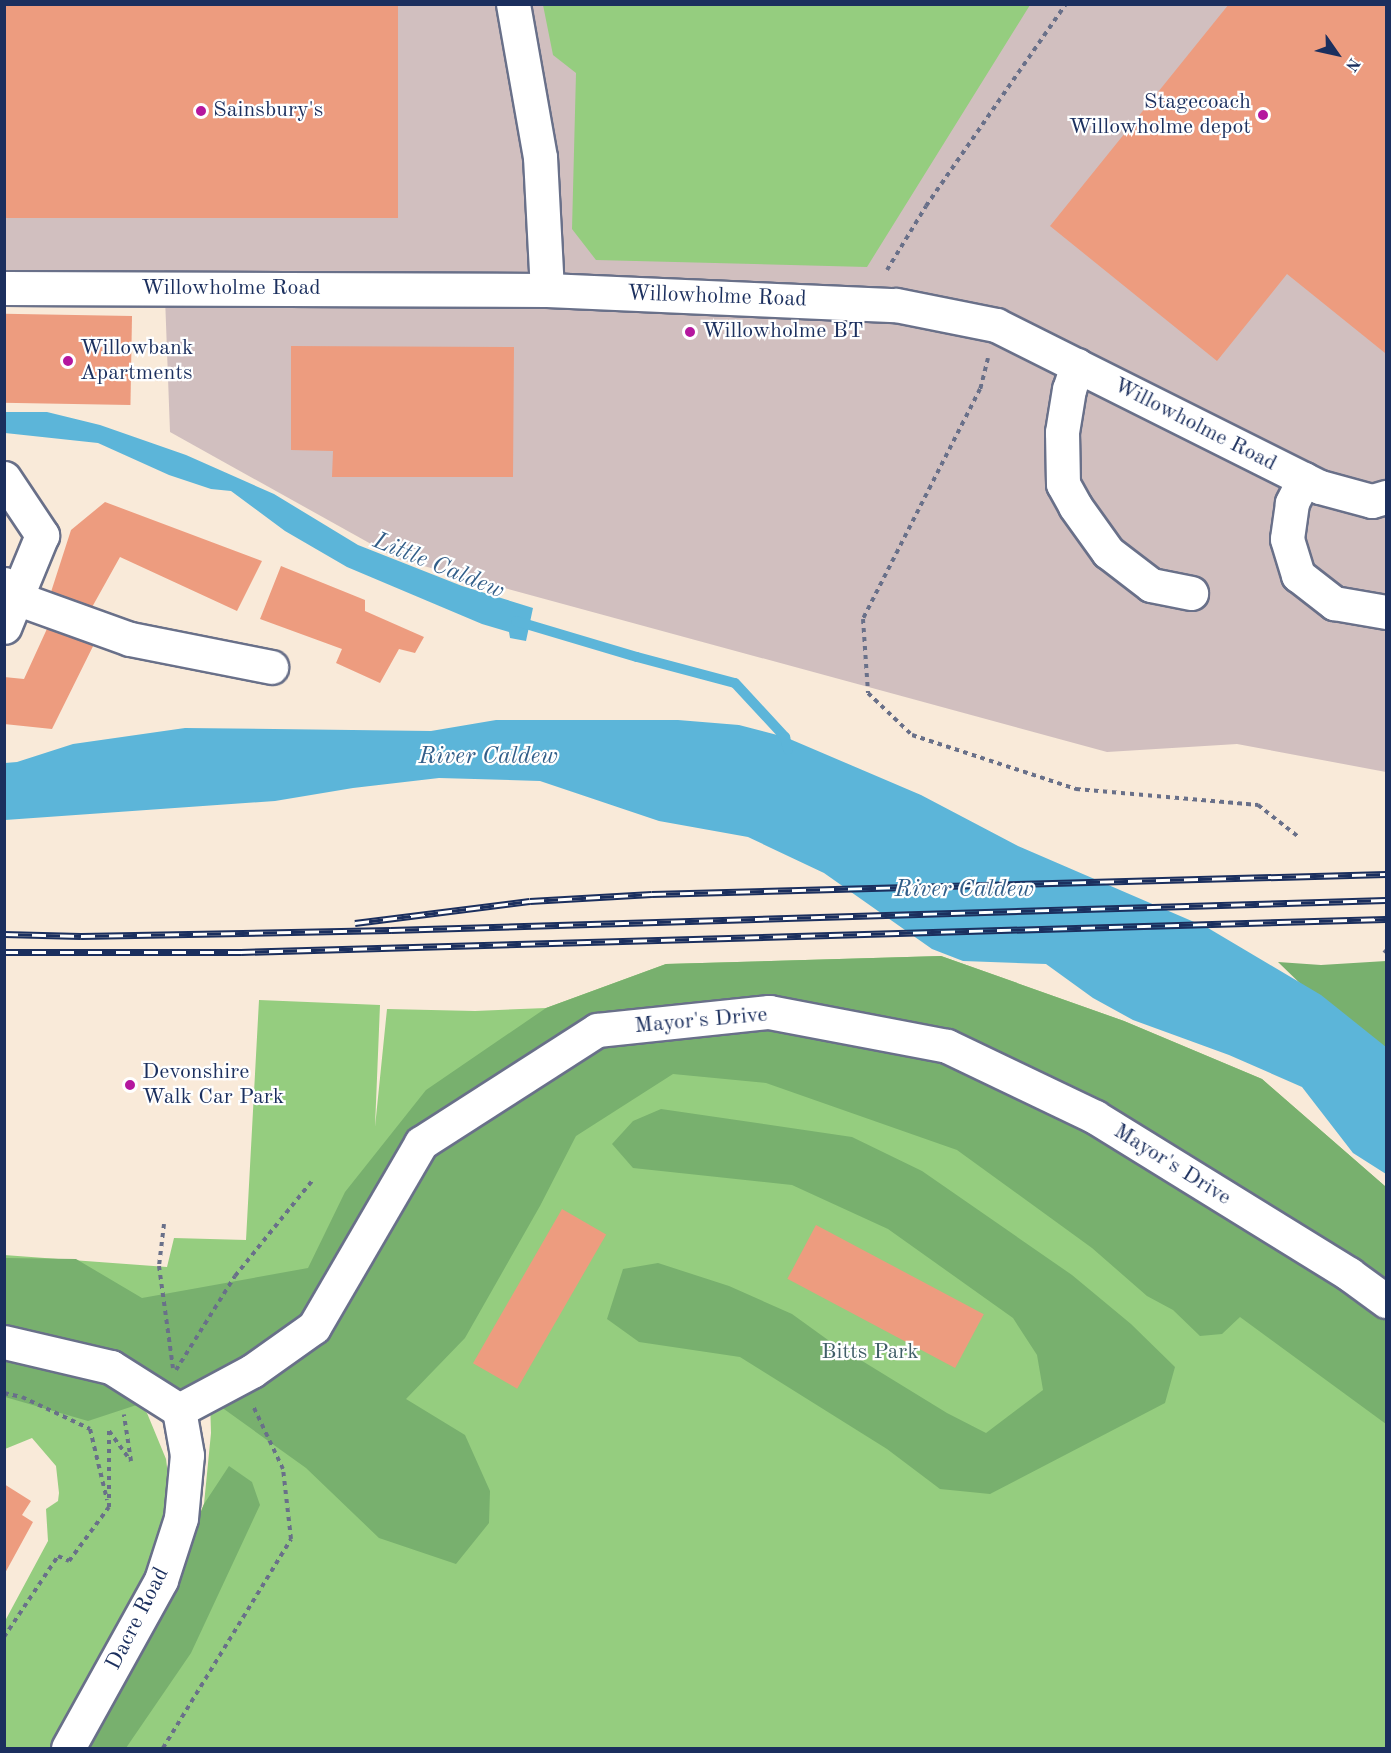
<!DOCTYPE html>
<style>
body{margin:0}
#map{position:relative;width:1391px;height:1753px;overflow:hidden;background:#f9ead9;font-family:"Old Standard TT",serif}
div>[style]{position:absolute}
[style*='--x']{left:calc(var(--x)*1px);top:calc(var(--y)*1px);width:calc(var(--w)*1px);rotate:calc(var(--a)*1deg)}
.industrial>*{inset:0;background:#d1bfbf}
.green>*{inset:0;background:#95cd7f}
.forest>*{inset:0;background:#78b06e}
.water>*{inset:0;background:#5cb5d9}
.stream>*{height:10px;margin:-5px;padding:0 5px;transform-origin:5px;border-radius:5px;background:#5cb5d9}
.building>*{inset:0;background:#ed9c7f;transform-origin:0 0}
.path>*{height:4px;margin-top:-2px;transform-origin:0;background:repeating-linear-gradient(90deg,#697089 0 4.5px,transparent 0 9px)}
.roads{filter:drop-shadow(2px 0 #697089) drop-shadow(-2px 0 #697089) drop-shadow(0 2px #697089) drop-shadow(0 -2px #697089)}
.minor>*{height:33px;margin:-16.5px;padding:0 16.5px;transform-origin:16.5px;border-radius:16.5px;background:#fff}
.rail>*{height:7px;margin-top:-3.5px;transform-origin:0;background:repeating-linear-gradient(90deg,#fff 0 14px,#1b2f5e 0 28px);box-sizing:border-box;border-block:2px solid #1b2f5e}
.dots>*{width:16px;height:16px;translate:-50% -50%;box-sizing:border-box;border:3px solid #fff;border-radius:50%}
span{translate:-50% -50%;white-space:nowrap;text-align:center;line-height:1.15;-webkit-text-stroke:4.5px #fff;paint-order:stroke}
.poi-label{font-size:22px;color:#1b2f5e}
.right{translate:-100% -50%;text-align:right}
.left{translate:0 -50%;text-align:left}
.street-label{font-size:22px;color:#1b2f5e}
.park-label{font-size:22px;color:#405e68}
.water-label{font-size:24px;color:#325e89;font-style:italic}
.frame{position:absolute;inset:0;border:6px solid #1b2f5e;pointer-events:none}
.north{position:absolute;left:1307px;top:24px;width:60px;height:60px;-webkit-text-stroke:4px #fff;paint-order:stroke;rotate:124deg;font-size:16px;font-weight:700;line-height:24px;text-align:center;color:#1b2f5e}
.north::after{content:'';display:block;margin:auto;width:21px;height:27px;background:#1b2f5e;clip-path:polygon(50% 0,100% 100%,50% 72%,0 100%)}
</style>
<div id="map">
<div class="industrial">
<div style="clip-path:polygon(4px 5px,1386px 5px,1386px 772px,1237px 744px,1107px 752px,398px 559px,170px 432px,164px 270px,5px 273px)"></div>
</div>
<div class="green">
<div style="clip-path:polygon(543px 5px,543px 4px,1030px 5px,867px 267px,596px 260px,572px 229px,576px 73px,553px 55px)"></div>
<div style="clip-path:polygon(941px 956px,1124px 1021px,1262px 1079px,1386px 1187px,1386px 1748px,79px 1748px,166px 1598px,204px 1504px,211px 1433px,210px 1400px,170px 1394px,138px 1405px,147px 1413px,166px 1459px,172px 1507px,159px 1551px,55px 1748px,5px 1748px,5px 1621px,48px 1541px,46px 1509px,58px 1501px,59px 1493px,56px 1466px,32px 1438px,5px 1449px,4px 1255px,167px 1267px,174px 1238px,246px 1240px,259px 1000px,380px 1005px,375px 1127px,387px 1009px,475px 1011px,546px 1008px,666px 964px)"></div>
</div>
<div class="forest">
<div style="clip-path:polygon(941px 956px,1124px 1021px,1262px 1079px,1386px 1187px,1386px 1424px,1240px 1317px,1222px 1334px,1200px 1336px,1173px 1310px,1147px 1296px,1092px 1248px,957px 1150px,766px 1083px,673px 1074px,576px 1136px,540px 1206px,465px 1338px,406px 1399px,465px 1435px,490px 1491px,489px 1523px,456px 1564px,379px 1538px,306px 1468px,210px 1399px,170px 1394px,88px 1421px,5px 1397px,4px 1258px,76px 1259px,142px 1298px,308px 1268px,345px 1192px,426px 1090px,546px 1008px,666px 964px)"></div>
<div style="clip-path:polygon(1386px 961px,1386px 1057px,1344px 1026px,1278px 962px,1321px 965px)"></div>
<div style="clip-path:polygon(661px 1109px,852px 1137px,922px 1171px,1072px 1275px,1131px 1324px,1175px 1367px,1165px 1403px,990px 1494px,940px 1489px,887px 1449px,740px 1357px,639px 1342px,607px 1319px,623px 1269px,658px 1263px,729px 1286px,792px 1314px,828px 1340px,947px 1413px,986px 1433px,1043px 1390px,1037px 1355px,1013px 1318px,888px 1229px,792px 1185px,633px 1168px,612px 1144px,633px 1121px)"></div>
<div style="clip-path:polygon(229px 1466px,252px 1482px,260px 1505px,191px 1653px,126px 1748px,79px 1748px,166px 1598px,204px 1504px)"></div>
</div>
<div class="water">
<div style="clip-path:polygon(4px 412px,47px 412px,100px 425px,186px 455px,274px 494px,358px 545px,462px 586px,533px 608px,526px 641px,510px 638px,509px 632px,482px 624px,347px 567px,285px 531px,231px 491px,211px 489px,169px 475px,98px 443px,5px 433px)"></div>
<div style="clip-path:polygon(496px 720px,678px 720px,739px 725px,785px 737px,921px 795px,1018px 846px,1208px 928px,1321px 995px,1386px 1047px,1386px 1174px,1353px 1153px,1302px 1087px,1229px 1055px,1133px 1020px,1093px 998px,1046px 964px,963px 961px,932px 949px,824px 873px,748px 837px,659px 821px,540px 781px,439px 778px,353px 788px,275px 801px,5px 820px,5px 763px,17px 762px,73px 744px,185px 728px,431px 731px)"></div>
</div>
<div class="stream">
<div style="--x:516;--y:621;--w:126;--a:16.6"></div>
<div style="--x:637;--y:657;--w:101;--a:14.9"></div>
<div style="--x:735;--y:683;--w:74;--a:47.2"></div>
<div style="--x:785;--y:737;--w:13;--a:77"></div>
</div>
<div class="building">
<div style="left:4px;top:4px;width:394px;height:214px"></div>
<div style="clip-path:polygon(1229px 4px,1386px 4px,1385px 353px,1287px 274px,1217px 361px,1050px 226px)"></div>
<div style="left:132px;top:316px;width:89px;height:128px;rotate:91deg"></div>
<div style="clip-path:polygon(291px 346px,514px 347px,513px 477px,332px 477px,333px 451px,291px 450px)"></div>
<div style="clip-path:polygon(105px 502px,262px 561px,237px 611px,120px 557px,91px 609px,108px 616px,52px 729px,4px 724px,4px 677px,24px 679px,62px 596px,51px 592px,71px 530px)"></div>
<div style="clip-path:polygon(281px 566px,365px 600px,365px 611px,424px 637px,415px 653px,399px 649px,380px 683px,336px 663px,342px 649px,260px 619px)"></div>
<div style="left:562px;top:1209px;width:51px;height:178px;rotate:30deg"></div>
<div style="left:816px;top:1225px;width:190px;height:61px;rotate:28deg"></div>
<div style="clip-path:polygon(4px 1484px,31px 1501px,22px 1515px,33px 1522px,4px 1575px)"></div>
</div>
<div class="path">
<div style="--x:887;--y:270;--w:75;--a:-58.6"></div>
<div style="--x:926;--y:206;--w:246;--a:-55.3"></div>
<div style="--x:988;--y:358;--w:32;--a:104"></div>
<div style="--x:980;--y:389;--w:258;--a:117"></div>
<div style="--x:863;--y:619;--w:74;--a:86.1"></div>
<div style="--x:868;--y:693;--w:61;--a:43.7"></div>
<div style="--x:912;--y:735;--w:173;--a:18.2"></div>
<div style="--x:1076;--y:789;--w:183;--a:5"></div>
<div style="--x:1258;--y:805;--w:53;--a:38.2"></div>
<div style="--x:1384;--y:950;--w:3;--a:45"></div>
<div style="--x:164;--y:1224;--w:42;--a:96.8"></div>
<div style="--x:159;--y:1266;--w:103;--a:82.2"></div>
<div style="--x:176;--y:1370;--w:111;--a:-57.9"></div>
<div style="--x:235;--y:1276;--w:122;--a:-51"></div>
<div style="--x:4;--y:1393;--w:18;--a:13"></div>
<div style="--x:22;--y:1397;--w:75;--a:25.2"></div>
<div style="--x:90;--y:1429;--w:73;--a:76.5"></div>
<div style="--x:109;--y:1507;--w:76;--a:-90"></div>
<div style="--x:109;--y:1431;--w:37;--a:54"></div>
<div style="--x:131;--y:1461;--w:47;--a:-98.7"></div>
<div style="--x:4;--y:1637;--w:97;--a:-56.3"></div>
<div style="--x:58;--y:1556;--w:12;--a:24"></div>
<div style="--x:69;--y:1561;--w:67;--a:-53.5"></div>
<div style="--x:163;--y:1748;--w:245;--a:-58.5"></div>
<div style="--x:291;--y:1539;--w:70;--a:-96.5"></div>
<div style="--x:283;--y:1469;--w:68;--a:-115.4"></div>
</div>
<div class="roads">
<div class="minor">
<div style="--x:513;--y:4;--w:155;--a:80"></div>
<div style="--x:540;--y:157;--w:133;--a:87"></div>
<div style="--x:4;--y:288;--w:543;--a:0.21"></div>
<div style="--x:547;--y:290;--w:349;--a:2.5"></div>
<div style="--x:896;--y:305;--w:102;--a:11.3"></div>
<div style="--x:996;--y:325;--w:362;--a:26.6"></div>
<div style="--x:1320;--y:487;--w:54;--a:15.1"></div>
<div style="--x:1372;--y:501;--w:15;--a:-16"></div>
<div style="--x:1077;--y:365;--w:25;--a:108"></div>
<div style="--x:1069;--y:389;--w:44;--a:99.2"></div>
<div style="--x:1062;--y:432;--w:52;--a:88.9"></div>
<div style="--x:1063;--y:484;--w:25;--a:61"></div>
<div style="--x:1075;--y:506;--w:57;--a:54.3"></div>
<div style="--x:1108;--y:552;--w:54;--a:37.5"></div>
<div style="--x:1151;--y:585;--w:41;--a:11.3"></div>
<div style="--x:4;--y:478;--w:69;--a:56.3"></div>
<div style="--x:42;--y:535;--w:68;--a:112.4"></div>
<div style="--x:16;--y:598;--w:121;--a:19.8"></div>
<div style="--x:130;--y:639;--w:144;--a:11.2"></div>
<div style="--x:1304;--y:479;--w:27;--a:117"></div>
<div style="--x:1292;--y:503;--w:36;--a:98"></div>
<div style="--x:1287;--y:539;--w:38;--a:73"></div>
<div style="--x:1298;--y:575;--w:46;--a:37.9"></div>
<div style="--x:1334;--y:603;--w:53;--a:9.8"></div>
<div style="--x:4;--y:584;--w:18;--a:49"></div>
<div style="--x:16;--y:598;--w:31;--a:112"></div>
<div style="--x:4;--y:1342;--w:110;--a:13.2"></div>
<div style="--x:111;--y:1367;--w:80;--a:32.3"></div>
<div style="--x:179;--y:1410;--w:83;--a:-28.1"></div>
<div style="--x:252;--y:1371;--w:76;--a:-35.4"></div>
<div style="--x:314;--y:1327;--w:213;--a:-59.8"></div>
<div style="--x:421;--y:1143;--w:209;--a:-32.7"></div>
<div style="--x:597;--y:1030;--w:173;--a:-6"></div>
<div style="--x:769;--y:1012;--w:181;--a:10.8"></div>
<div style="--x:947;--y:1046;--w:164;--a:25.6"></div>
<div style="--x:1095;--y:1117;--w:299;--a:31.7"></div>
<div style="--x:1349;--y:1274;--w:46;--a:36.1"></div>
<div style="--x:68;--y:1748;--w:192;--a:-61"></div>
<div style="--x:161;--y:1580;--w:65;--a:-72.1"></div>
<div style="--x:181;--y:1518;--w:63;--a:-84.6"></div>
<div style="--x:187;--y:1455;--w:46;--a:-100.1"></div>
</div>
</div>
<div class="rail">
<div style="--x:355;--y:923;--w:176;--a:-7.2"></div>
<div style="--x:530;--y:901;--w:122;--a:-3.3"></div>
<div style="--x:652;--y:894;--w:734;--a:-1.56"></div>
<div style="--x:4;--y:934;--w:77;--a:1.5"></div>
<div style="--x:81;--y:936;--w:310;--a:-1.1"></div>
<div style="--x:391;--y:930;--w:995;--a:-1.73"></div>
<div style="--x:4;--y:952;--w:237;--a:0"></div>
<div style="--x:241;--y:952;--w:1145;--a:-1.65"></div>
</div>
<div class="dots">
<div style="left:201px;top:111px;background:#b5179e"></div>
<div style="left:1263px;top:115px;background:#b5179e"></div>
<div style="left:690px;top:332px;background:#b5179e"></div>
<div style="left:68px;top:361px;background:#b5179e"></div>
<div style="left:130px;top:1085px;background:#b5179e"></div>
</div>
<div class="poi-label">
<span class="right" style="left:1251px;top:115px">Stagecoach<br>Willowholme depot</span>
<span class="left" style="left:213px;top:111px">Sainsbury's</span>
<span class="left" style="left:702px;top:332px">Willowholme BT</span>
<span class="left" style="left:80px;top:361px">Willowbank<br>Apartments</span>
<span class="left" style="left:142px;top:1085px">Devonshire<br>Walk Car Park</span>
</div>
<div class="street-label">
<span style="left:231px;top:289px">Willowholme Road</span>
<span style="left:717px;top:297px;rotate:2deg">Willowholme Road</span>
<span style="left:1195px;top:425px;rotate:27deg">Willowholme Road</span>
<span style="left:701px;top:1021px;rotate:-5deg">Mayor's Drive</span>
<span style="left:1172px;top:1165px;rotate:32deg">Mayor's Drive</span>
<span style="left:138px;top:1619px;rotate:-63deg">Dacre Road</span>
</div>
<div class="park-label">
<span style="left:870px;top:1353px">Bitts Park</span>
</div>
<div class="water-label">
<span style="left:438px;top:567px;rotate:22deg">Little Caldew</span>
<span style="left:488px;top:758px">River Caldew</span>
<span style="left:964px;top:891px">River Caldew</span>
</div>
<div class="frame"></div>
<div class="north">N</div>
</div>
